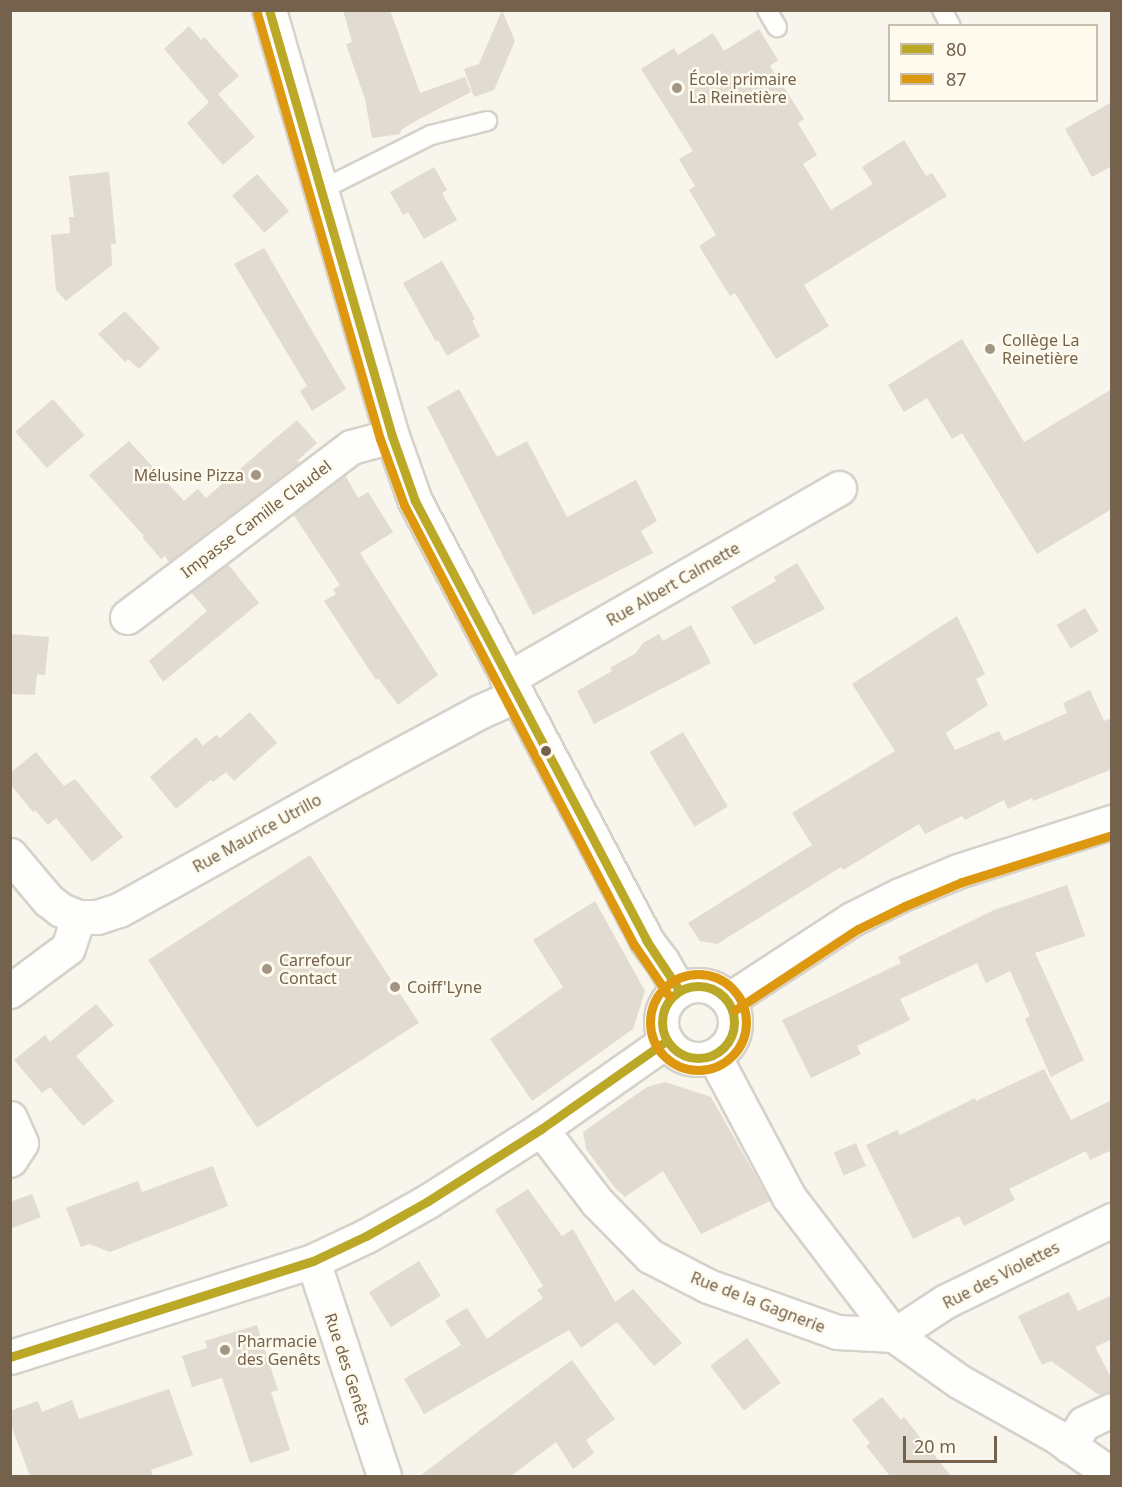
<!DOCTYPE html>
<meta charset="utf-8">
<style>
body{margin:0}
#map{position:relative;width:1122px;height:1487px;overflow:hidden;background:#f7f5ec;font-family:"Noto Sans",sans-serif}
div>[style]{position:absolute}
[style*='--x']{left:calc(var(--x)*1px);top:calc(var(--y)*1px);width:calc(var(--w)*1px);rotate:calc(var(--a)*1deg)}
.building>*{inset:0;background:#e1dbd1;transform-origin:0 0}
.roads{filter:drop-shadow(2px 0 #d6d2ca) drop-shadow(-2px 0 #d6d2ca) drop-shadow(0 2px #d6d2ca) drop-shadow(0 -2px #d6d2ca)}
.lane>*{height:18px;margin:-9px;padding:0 9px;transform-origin:9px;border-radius:9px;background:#fefefc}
.street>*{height:33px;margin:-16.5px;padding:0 16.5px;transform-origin:16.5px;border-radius:16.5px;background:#fefefc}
.secondary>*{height:33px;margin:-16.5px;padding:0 16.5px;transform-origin:16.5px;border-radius:16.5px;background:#fefefc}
.secondary>.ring{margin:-16.5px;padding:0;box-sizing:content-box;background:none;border:33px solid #fefefc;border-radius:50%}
.bus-1>*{height:9px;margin:-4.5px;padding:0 4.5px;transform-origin:4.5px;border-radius:4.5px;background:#baa826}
.bus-1>.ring{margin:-4.5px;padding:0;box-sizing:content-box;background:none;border:9px solid #baa826;border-radius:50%}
.bus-2>*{height:9px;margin:-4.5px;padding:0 4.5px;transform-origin:4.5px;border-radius:4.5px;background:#dd980f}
.bus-2>.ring{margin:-4.5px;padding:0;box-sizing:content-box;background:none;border:9px solid #dd980f;border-radius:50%}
.dots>*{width:16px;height:16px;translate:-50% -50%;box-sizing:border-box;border:3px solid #fefbee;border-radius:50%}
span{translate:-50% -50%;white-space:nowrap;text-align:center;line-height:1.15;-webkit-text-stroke:5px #fefbee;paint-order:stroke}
.poi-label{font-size:16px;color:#75624c}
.left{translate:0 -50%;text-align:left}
.right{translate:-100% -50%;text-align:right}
.street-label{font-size:16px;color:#75624c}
.frame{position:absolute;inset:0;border:12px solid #75624c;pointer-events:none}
.legend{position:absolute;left:888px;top:24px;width:210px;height:78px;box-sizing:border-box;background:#fefbee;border:2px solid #c7bead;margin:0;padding:8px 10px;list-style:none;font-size:18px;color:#75624c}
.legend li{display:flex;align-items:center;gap:12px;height:30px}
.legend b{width:30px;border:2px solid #c7bead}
.scale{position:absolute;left:903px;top:1436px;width:94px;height:27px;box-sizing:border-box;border:3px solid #75624c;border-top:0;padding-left:8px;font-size:18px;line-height:21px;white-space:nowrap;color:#75624c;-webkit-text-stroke:4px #fefbee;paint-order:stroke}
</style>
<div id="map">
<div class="building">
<div style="clip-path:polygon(343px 10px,390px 10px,420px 93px,465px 77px,471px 92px,419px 119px,401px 130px,400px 134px,372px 138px,365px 99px,346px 44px,352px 42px)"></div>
<div style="clip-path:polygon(502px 10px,515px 41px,494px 90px,474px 97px,464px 69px,479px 64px)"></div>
<div style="clip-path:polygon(189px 26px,201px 40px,204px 37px,239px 76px,218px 94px,255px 137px,223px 165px,187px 123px,209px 102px,164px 49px)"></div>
<div style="clip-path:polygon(759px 29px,778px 60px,770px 66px,804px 119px,798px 123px,817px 155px,803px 164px,831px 210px,873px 184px,862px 167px,904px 140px,926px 176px,932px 173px,947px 196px,804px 285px,829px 326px,776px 359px,735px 293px,730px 296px,699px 246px,716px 235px,689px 190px,695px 186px,679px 159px,693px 151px,641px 69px,674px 48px,678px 55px,713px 33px,724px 51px)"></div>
<div style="clip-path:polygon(1112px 102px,1112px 166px,1092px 177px,1065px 129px)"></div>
<div style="clip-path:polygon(434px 167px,447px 190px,442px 193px,457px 220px,424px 239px,408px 212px,403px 215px,390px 192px)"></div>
<div style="clip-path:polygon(109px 172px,116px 244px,111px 244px,112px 265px,66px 301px,56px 290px,51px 235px,70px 233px,69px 217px,74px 217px,69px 176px)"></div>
<div style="left:257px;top:174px;width:49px;height:33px;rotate:49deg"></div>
<div style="clip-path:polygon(264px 248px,346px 389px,312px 411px,300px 391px,307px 386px,234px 264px)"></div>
<div style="clip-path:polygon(442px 261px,475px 319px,472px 321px,480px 336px,447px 356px,438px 340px,436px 342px,403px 283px)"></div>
<div style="clip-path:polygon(125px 311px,160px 348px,139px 369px,128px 359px,125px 362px,98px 334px)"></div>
<div style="clip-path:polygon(962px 339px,1024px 442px,1112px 389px,1112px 509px,1037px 554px,962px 433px,952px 439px,927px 398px,904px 412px,888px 385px)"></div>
<div style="clip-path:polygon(459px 389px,497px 457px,527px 441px,567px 517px,636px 480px,657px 521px,641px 531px,653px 553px,533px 615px,427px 407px)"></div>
<div style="left:53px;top:399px;width:48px;height:50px;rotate:49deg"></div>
<div style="clip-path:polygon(297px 420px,317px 443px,297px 461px,301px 462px,169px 562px,165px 556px,161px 559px,142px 537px,144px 536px,89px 475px,129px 441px,184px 501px,198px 489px,206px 498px)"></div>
<div style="clip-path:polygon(345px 475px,358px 498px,368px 492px,393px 532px,360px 553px,438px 675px,398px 705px,378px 678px,376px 680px,324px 601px,336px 594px,333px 589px,340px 585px,293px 514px)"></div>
<div style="clip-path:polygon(797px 563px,825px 609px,754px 645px,731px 607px,776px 581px,774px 577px)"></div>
<div style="clip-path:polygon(228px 564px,259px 603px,163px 682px,149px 661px,207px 611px,191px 592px)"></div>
<div style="left:1085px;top:608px;width:27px;height:33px;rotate:59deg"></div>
<div style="clip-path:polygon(957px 616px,985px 674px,976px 679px,988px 705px,946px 733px,955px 750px,999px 731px,1004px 741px,1067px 713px,1063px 703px,1090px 690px,1104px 721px,1112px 718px,1112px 769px,1033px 801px,1032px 798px,1008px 809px,1004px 800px,965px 820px,962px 816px,925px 834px,919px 824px,843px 870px,841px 867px,717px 944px,700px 941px,688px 923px,812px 845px,792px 813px,895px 751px,852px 684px)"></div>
<div style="clip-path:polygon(691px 625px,711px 663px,594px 724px,577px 691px,612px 671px,610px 668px,636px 653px,643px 643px,659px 634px,663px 641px)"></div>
<div style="clip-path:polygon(10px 634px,49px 637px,45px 675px,37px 674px,35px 695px,10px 694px)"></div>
<div style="clip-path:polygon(250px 712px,277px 743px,234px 781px,226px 772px,213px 782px,211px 780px,176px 809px,150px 777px,196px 737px,203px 746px,216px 735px,220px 738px)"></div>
<div style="left:683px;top:732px;width:87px;height:39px;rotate:59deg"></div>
<div style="clip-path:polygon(36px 752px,64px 786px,75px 779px,123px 837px,92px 862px,56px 818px,48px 825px,35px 810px,33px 812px,10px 784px,10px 773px)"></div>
<div style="left:310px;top:855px;width:200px;height:193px;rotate:57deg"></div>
<div style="clip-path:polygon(1067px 885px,1085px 936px,1035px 953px,1084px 1060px,1051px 1077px,1025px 1019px,1030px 1016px,1010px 971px,986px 983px,977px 963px,900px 999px,910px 1020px,857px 1046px,861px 1054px,811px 1078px,782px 1020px,901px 963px,898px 957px,994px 910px)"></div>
<div style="clip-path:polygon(595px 901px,645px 991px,633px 1029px,532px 1101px,490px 1039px,563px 987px,533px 940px)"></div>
<div style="clip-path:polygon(96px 1004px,114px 1025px,76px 1056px,114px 1101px,83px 1126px,50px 1087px,42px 1093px,14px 1060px,45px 1035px,50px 1042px)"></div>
<div style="clip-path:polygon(1044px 1069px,1071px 1120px,1112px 1100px,1112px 1150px,1090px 1160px,1086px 1151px,1009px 1189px,1015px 1200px,964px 1226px,959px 1216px,913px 1239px,866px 1145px,897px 1130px,900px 1135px,975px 1098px,976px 1101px)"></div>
<div style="clip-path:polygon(665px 1082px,711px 1097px,770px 1201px,701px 1234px,663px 1171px,625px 1197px,615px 1188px,586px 1149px,583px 1132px,647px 1087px)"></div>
<div style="left:856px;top:1143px;width:25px;height:24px;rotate:67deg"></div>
<div style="clip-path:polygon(213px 1166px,228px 1206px,110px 1252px,89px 1244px,81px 1247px,66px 1208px,138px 1181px,142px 1192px)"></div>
<div style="clip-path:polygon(528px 1189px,562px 1236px,573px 1229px,615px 1302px,633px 1289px,682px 1343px,654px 1366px,617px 1322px,581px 1348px,569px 1330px,424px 1414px,404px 1379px,461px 1345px,445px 1321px,467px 1308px,487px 1339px,543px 1298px,537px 1290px,543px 1286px,495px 1210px)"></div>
<div style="clip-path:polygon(32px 1194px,41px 1217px,10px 1229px,10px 1202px)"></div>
<div style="left:419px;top:1261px;width:41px;height:59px;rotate:58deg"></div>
<div style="clip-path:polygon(1069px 1292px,1078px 1311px,1112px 1295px,1112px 1339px,1095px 1347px,1112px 1379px,1112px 1392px,1099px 1395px,1051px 1361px,1042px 1365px,1018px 1316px)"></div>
<div style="clip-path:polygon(257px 1325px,278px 1390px,271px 1392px,290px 1450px,250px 1463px,222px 1378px,192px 1387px,182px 1356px,207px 1348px,205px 1341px)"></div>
<div style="left:747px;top:1338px;width:56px;height:46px;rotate:53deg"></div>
<div style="clip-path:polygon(572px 1360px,615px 1419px,586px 1440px,594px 1453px,573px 1469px,556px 1442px,511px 1476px,420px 1476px)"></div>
<div style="clip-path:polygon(169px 1389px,193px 1455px,151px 1470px,153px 1476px,30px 1476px,10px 1422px,10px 1411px,38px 1401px,42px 1412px,72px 1400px,79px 1419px)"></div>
<div style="clip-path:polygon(882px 1397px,901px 1420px,904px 1417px,951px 1476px,890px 1476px,866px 1446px,870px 1443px,852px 1420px)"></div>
</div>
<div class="roads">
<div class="lane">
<div style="--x:767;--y:10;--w:20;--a:60"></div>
<div style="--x:942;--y:10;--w:18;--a:61"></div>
<div style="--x:321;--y:190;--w:123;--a:-26.6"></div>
<div style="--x:431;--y:135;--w:58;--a:-14"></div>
</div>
<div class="street">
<div style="--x:269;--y:10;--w:443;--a:73.9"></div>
<div style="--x:392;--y:436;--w:69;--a:70.5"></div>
<div style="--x:415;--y:501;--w:496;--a:62.2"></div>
<div style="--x:646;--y:940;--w:26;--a:53"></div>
<div style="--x:662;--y:961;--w:34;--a:60"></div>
<div style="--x:127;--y:617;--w:281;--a:-37.2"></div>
<div style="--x:351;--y:447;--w:42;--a:-15"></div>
<div style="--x:507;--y:679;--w:383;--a:-29.9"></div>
<div style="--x:10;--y:855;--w:59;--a:49.8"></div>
<div style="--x:48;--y:900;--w:16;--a:38"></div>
<div style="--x:61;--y:910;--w:18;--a:22"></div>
<div style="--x:78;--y:917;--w:19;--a:0"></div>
<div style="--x:97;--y:917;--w:23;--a:-18"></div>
<div style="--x:119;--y:910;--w:278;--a:-29.1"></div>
<div style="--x:362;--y:775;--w:133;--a:-28.3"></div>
<div style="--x:479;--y:712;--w:42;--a:-24.1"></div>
<div style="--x:10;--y:991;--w:72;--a:-36.6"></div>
<div style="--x:68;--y:948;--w:33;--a:-72"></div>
<div style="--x:714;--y:1056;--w:160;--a:62"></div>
<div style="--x:789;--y:1197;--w:173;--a:52.7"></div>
<div style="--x:894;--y:1335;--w:81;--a:35.5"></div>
<div style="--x:960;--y:1382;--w:110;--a:29.4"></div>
<div style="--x:1056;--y:1436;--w:68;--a:34.9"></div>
<div style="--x:10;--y:1118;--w:27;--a:66"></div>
<div style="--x:21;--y:1143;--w:20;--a:123"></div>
<div style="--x:541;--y:1129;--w:92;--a:52.5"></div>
<div style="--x:597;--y:1202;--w:76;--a:45.5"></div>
<div style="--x:650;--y:1256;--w:65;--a:27.3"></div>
<div style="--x:708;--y:1286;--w:137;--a:19.6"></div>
<div style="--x:837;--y:1332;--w:57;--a:3"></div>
<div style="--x:313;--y:1261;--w:226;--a:71.7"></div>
<div style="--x:894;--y:1335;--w:62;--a:-33.2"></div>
<div style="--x:946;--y:1301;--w:185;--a:-26"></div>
<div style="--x:1069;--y:1446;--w:27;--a:-57"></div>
<div style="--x:1084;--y:1423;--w:31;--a:-25"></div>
</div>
<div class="secondary">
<div class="ring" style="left:661px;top:985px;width:41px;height:41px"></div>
<div style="--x:728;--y:1000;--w:148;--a:-33.2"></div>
<div style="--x:852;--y:919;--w:54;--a:-26.6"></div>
<div style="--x:900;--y:895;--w:63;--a:-22.5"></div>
<div style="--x:958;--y:871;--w:162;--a:-17.7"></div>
<div style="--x:10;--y:1357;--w:318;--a:-17.6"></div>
<div style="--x:313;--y:1261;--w:59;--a:-25.3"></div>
<div style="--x:366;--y:1236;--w:71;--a:-29.4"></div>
<div style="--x:428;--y:1201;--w:134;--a:-32.5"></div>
<div style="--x:541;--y:1129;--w:153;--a:-35.1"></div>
</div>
</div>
<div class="bus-1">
<div style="--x:269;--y:10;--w:443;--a:73.9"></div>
<div style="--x:392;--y:436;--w:69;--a:70.5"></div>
<div style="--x:415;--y:501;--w:496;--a:62.2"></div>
<div style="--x:646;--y:940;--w:60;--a:56.6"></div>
<div class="ring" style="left:662px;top:986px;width:63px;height:63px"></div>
<div style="--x:10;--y:1357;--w:318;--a:-17.6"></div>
<div style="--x:313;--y:1261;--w:59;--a:-25.3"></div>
<div style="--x:366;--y:1236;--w:71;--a:-29.4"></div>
<div style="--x:428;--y:1201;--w:134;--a:-32.5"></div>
<div style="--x:541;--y:1129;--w:153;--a:-35.1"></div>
</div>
<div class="bus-2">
<div style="--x:257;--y:13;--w:443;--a:73.9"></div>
<div style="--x:380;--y:439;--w:70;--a:70"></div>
<div style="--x:404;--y:505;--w:498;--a:62.4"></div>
<div style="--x:635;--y:946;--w:60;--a:55.8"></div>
<div class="ring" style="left:650px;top:974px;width:87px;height:87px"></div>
<div style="--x:735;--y:1010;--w:147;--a:-33.4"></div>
<div style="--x:858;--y:929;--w:52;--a:-26.1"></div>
<div style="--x:905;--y:906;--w:62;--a:-22.8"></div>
<div style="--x:962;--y:882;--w:157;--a:-17.4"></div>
</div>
<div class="dots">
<div style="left:677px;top:88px;background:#a29584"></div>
<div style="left:990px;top:349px;background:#a29584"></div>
<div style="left:256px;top:475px;background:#a29584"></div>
<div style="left:546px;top:751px;background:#75624c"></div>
<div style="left:267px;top:969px;background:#a29584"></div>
<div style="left:395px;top:987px;background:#a29584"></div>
<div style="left:225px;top:1350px;background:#a29584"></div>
</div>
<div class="poi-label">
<span class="left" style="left:689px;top:88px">École primaire<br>La Reinetière</span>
<span class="left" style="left:1002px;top:349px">Collège La<br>Reinetière</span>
<span class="right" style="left:244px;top:475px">Mélusine Pizza</span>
<span class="left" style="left:279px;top:969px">Carrefour<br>Contact</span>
<span class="left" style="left:407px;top:987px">Coiff'Lyne</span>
<span class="left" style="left:237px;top:1350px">Pharmacie<br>des Genêts</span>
</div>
<div class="street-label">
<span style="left:256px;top:519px;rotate:-37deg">Impasse Camille Claudel</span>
<span style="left:673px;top:584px;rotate:-30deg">Rue Albert Calmette</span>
<span style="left:257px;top:833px;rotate:-29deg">Rue Maurice Utrillo</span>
<span style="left:1001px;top:1275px;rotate:-27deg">Rue des Violettes</span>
<span style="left:758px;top:1302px;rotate:21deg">Rue de la Gagnerie</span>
<span style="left:348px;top:1369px;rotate:72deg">Rue des Genêts</span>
</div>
<div class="frame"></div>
<ul class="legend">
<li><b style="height:8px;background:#baa826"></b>80</li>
<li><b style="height:8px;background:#dd980f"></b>87</li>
</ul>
<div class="scale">20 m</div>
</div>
